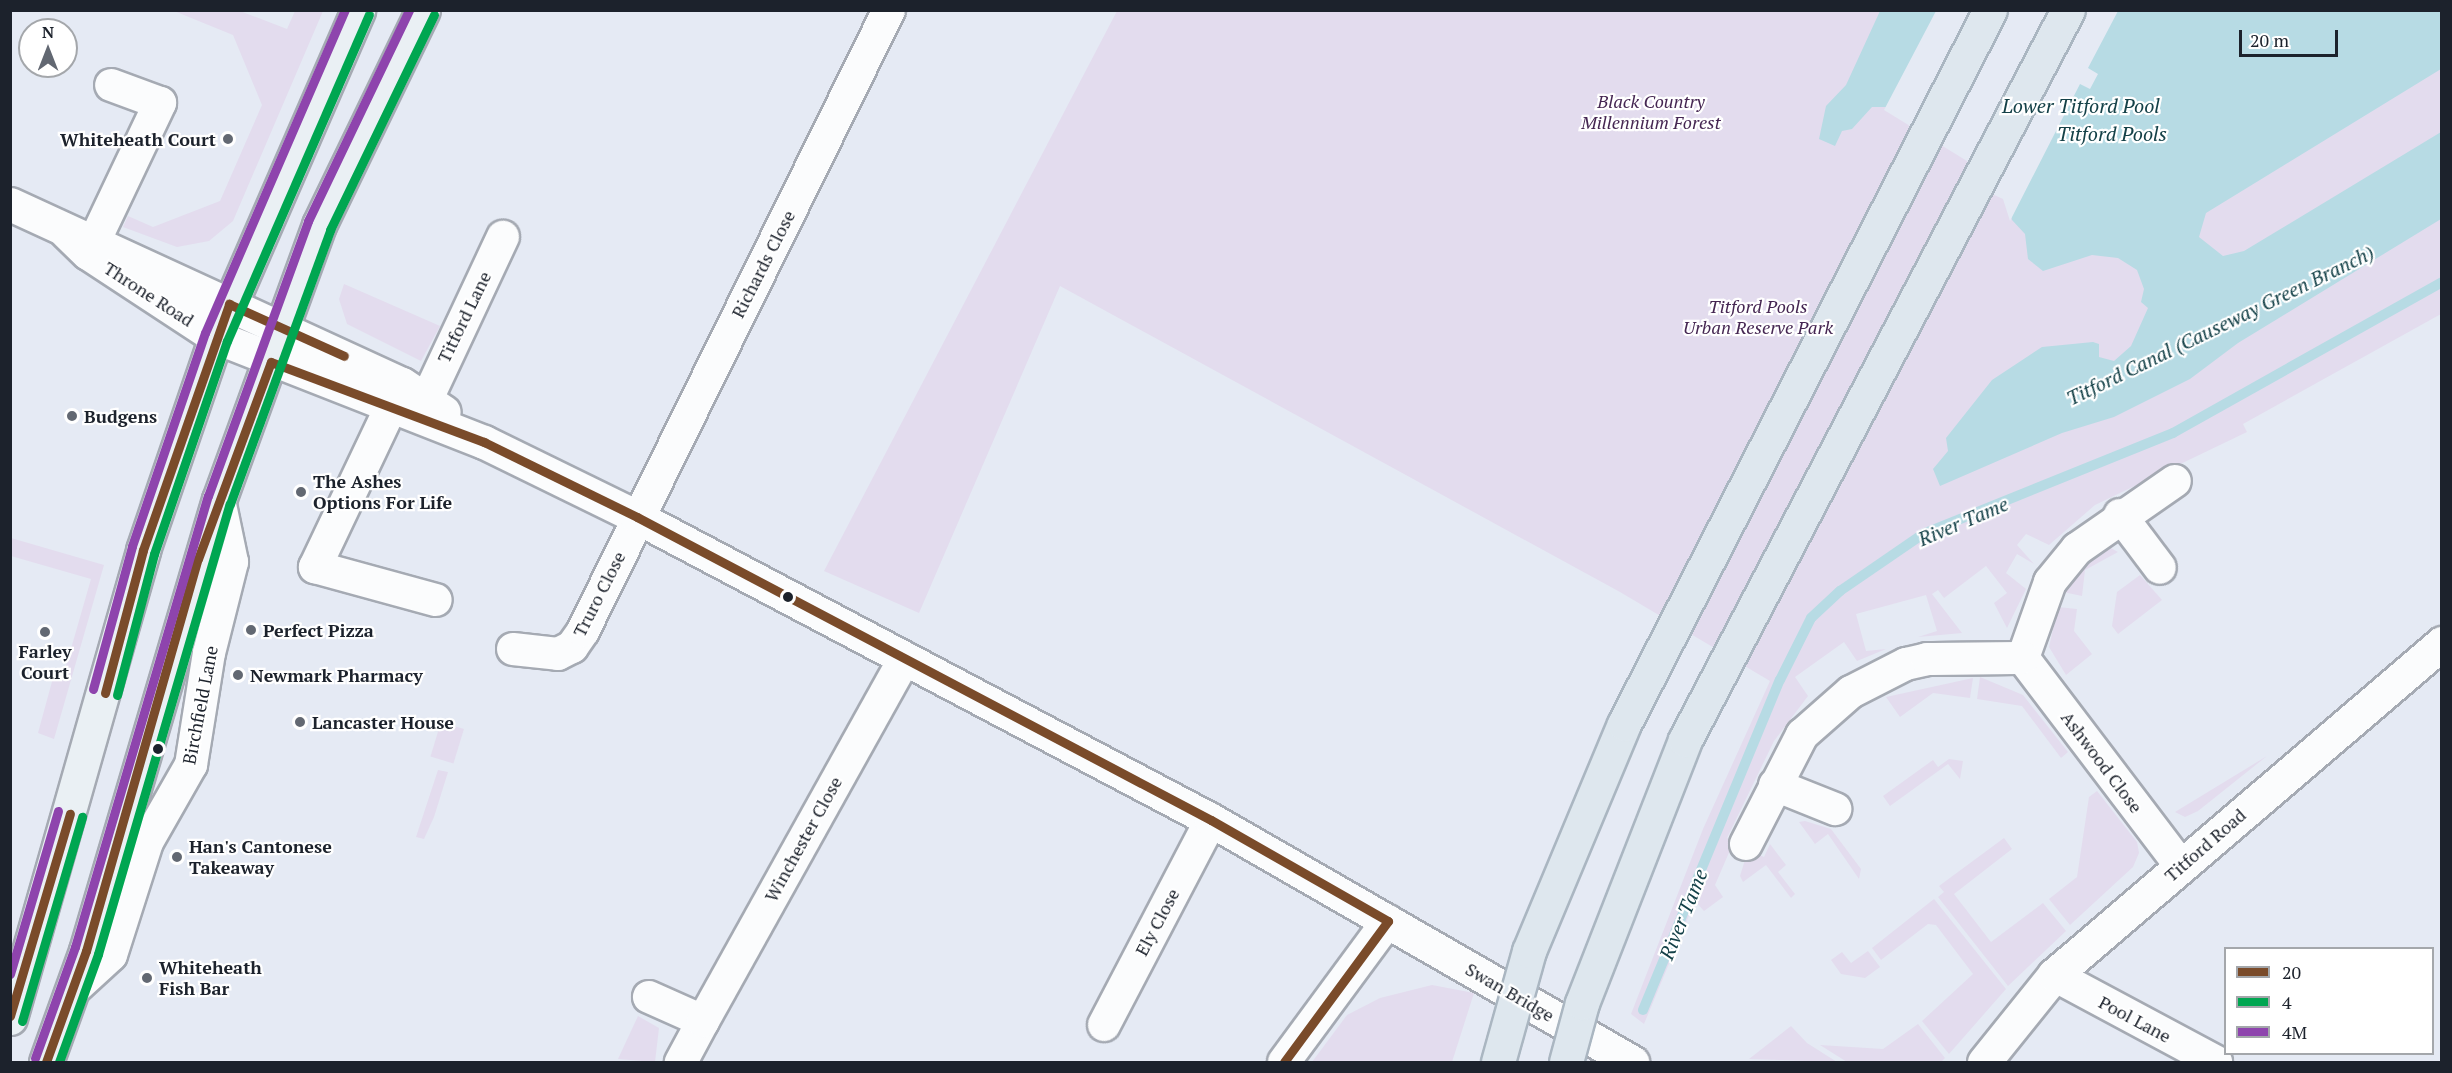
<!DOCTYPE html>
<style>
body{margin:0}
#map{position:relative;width:2452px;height:1073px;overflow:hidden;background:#e5eaf4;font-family:"PT Serif",serif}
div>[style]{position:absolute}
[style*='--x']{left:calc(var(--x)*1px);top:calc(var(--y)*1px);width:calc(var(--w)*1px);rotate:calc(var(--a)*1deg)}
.green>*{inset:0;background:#e3dcee;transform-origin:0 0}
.water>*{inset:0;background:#b7dbe4}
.pier>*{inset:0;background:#e5eaf4}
.stream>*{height:10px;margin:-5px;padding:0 5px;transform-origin:5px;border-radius:5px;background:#b7dbe4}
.roads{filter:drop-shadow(2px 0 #a5aab3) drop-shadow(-2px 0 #a5aab3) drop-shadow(0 2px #a5aab3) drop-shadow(0 -2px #a5aab3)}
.street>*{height:32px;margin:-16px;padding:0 16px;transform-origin:16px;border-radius:16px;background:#fbfcfd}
.secondary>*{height:33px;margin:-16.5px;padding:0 16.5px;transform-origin:16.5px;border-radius:16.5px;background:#fbfcfd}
.primary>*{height:33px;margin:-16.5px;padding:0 16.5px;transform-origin:16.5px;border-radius:16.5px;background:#eaf0f4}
.bridges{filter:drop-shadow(2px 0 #aab6c1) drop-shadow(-2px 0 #aab6c1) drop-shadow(0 2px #aab6c1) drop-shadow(0 -2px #aab6c1)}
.highway-bridge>*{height:33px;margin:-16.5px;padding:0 16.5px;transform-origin:16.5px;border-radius:16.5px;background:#dee7ee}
.bus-1>*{height:9px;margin:-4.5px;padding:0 4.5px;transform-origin:4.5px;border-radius:4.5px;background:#7a4b2a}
.bus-2>*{height:9px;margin:-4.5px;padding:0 4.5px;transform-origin:4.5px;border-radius:4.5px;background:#00a651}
.bus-3>*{height:9px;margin:-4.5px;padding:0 4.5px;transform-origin:4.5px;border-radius:4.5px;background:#8e44ad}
.dots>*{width:16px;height:16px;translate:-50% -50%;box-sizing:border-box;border:3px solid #fff;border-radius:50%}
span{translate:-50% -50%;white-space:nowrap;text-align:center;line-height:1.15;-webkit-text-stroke:4.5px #fff;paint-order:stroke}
.park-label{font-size:18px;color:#452652;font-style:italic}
.poi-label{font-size:18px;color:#1c222c;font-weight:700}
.right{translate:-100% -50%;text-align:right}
.left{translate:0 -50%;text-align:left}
.street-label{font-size:18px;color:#1c222c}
.water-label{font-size:20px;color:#144148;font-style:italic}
.frame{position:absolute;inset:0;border:12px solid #1c222c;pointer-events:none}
.legend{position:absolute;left:2224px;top:947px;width:210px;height:108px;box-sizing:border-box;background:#fff;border:2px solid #a4a7ab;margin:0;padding:8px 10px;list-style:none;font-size:18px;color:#1c222c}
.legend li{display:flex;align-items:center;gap:12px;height:30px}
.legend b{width:30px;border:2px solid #a4a7ab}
.north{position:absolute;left:18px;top:18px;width:60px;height:60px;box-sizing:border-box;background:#fff;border:2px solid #a4a7ab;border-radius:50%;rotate:0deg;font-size:16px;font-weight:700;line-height:24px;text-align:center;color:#1c222c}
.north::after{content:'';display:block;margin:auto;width:21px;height:27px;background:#626872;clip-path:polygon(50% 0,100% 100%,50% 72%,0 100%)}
.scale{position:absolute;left:2239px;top:30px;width:99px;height:27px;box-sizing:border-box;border:3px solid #1c222c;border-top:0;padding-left:8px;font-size:18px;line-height:21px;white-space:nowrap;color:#1c222c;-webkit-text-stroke:4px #fff;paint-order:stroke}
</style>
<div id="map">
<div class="green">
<div style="clip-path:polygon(174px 11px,240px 11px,287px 29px,295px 11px,323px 11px,233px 221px,209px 241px,177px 247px,123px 227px,128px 216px,153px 227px,220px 201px,262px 105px,233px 35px)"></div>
<div style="clip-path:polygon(1117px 11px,2441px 11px,2441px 314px,2243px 424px,2247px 432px,2095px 505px,2049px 545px,2026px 534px,2017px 545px,2034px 564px,2017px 554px,2006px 573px,2026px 589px,2007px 628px,1994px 603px,2007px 593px,1986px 566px,1944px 598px,1938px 590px,1932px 594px,1962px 633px,1918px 637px,1937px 631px,1926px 595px,1856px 614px,1866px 651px,1886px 649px,1857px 661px,1844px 642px,1795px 677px,1808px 696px,1774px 741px,1727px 838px,1734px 841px,1715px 885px,1723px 897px,1704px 911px,1695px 901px,1644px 1024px,1631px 1014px,1703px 829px,1770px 681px,1620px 592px,1060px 286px,919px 613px,824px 571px)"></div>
<div style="clip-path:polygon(344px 284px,440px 326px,421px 361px,347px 324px,339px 299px)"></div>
<div style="clip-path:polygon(11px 538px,104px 565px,54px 739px,38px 733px,53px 678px,62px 680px,91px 579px,11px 556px)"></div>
<div style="clip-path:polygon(2107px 546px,2118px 552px,2085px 570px,2082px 596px,2063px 592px,2087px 557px)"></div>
<div style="clip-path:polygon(2140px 575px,2162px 600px,2118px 634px,2112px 626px,2117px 592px)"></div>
<div style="clip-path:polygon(2058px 607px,2077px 609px,2074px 631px,2092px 654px,2066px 675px,2049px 647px)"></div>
<div style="clip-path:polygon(1980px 677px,2023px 695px,2068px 752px,2061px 758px,2022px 706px,1977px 699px)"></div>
<div style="clip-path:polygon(1973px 678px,1970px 698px,1933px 693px,1900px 717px,1886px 697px)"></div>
<div style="left:441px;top:722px;width:24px;height:36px;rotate:17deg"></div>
<div style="clip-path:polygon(2267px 756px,2198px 811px,2185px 817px,2175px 812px)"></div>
<div style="clip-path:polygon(1949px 759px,1963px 761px,1960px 779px,1948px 764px,1890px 806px,1883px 796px,1933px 760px,1938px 767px)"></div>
<div style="clip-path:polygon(438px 770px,448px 772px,434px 817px,424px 839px,416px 837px)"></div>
<div style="clip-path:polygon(2097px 791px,2137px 842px,2139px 853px,2133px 867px,2070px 925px,2049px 899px,2077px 877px,2089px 797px)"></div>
<div style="clip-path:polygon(1805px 821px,1831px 829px,1861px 869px,1859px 879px,1828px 834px,1815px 844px,1799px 822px)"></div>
<div style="clip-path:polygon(2004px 838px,2012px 849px,1954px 894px,1991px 942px,2043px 903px,2066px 931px,2008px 986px,1938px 897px,1944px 892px,1939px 886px)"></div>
<div style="clip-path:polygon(1770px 844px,1786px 865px,1778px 872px,1795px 894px,1791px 898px,1766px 865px,1743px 882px,1740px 876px,1748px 850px,1764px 857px)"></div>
<div style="clip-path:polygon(1934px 899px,2006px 989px,1949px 1054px,1922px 1021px,1973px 974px,1936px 925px,1928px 924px,1881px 960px,1872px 948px)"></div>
<div style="clip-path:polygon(1868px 951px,1880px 967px,1865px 978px,1841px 974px,1831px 960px,1842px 952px,1851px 963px)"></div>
<div style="clip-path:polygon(1432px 985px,1474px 993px,1452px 1062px,1312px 1062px,1347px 1015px,1380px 998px)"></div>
<div style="clip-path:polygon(638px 1016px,659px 1028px,655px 1062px,618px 1059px)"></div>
<div style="clip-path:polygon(1918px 1024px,1945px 1058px,1941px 1062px,1847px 1062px,1820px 1045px,1883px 1049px)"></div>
<div style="clip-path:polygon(1791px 1026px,1807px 1043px,1837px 1062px,1749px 1059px)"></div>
</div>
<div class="water">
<div style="clip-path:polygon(1880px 11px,2441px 11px,2441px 69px,2206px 213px,2199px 237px,2223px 256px,2244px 251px,2441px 132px,2441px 219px,2238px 343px,2190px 379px,2114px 417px,2062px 433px,1940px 486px,1933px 469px,1948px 451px,1946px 438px,1992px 380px,2042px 347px,2093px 342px,2099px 344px,2099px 357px,2114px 361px,2131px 346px,2148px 308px,2141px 302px,2144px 289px,2137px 270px,2118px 258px,2092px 255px,2043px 271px,2028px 259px,2025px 234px,2012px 220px,2006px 197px,1945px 140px,1887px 107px,1872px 107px,1852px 129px,1842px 131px,1835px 146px,1819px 139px,1826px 106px,1846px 85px)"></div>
</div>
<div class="pier">
<div style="clip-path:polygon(1936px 11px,2118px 11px,2088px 68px,2098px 74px,2090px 89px,2080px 84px,2010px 221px,2003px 199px,1990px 193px,1967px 161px,1884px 110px)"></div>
</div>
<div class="stream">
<div style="--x:1643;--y:1010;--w:357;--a:-67.5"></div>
<div style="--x:1780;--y:680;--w:69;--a:-63.4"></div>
<div style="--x:1811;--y:618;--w:40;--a:-43"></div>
<div style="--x:1840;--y:591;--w:101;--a:-34.5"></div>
<div style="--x:1923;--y:534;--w:270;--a:-22"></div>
<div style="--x:2173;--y:433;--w:308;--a:-29.3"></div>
</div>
<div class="roads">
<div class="street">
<div style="--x:95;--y:240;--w:152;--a:-64.6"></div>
<div style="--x:160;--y:103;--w:52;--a:-159.8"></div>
<div style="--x:402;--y:384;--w:203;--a:115.4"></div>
<div style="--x:315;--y:567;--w:125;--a:15.3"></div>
<div style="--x:419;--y:416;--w:198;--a:-64.9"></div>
<div style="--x:2120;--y:515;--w:66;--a:53"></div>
<div style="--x:513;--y:649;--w:45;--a:6.3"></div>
<div style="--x:558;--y:654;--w:16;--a:-27"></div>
<div style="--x:572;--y:647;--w:19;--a:-55"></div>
<div style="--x:583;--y:631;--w:692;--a:-63.77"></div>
<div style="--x:2023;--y:658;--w:261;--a:52.8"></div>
<div style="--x:2023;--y:658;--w:81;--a:-70.4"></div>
<div style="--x:2050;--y:582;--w:43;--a:-50.7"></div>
<div style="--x:2077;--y:549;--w:119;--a:-34.8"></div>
<div style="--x:1775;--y:785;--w:65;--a:21.8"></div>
<div style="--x:1746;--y:844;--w:123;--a:-62.8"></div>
<div style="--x:1802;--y:735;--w:65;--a:-41.3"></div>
<div style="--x:1851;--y:692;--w:62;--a:-27"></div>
<div style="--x:1906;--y:664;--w:22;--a:-13"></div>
<div style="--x:1927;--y:659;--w:96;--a:-0.6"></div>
<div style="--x:2054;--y:975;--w:184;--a:28.2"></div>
<div style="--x:74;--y:989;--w:50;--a:-42.6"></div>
<div style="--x:111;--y:955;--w:119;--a:-72.3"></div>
<div style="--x:147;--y:842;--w:89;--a:-60.3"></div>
<div style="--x:191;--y:765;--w:113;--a:-80.9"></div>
<div style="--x:209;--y:653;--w:94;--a:-75.8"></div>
<div style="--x:232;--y:562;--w:63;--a:-101.8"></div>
<div style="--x:649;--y:997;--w:59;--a:24"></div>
<div style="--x:703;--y:1021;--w:47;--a:118.2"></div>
<div style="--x:703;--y:1021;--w:415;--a:-60.9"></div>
<div style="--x:1104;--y:1025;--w:231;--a:-62.4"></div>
<div style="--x:1284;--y:1062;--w:175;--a:-53.6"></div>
</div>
<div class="secondary">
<div style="--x:10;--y:204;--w:431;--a:24.7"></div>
<div style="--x:402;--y:384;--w:50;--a:33.7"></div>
<div style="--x:66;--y:232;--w:30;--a:44"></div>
<div style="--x:88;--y:253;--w:153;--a:33.3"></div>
<div style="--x:216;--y:337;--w:288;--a:21.4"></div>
<div style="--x:484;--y:442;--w:170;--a:26.1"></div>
<div style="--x:637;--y:517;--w:649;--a:27.83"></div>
<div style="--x:1211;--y:820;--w:486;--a:29.9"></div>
<div style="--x:1984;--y:1062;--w:112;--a:-51.2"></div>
<div style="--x:2054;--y:975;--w:511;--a:-40.55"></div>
</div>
<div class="primary">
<div style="--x:10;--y:1018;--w:487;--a:-74.1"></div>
<div style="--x:143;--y:550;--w:225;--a:-71.1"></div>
<div style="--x:216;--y:337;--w:357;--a:-66.5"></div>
<div style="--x:46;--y:1062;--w:118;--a:-70.2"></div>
<div style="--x:86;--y:951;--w:470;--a:-73.6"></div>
<div style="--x:219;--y:500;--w:293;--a:-70"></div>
<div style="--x:319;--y:225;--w:239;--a:-64.2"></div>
</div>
</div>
<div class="bridges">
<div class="highway-bridge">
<div style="--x:1498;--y:1062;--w:115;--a:-74.4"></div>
<div style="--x:1529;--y:951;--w:246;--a:-67.3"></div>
<div style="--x:1624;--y:724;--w:802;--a:-62.86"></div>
<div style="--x:1566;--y:1062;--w:61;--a:-74.8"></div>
<div style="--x:1582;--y:1003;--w:282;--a:-68.6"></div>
<div style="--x:1685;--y:740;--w:824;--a:-62.32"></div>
</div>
</div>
<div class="bus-1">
<div style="--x:105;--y:693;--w:148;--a:-75.1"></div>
<div style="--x:143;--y:550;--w:261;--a:-70.7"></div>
<div style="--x:229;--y:304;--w:126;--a:24.3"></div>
<div style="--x:10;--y:1016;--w:211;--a:-73.5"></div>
<div style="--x:46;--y:1062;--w:118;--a:-70.2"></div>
<div style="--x:86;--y:951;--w:408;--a:-74.1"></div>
<div style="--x:198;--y:559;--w:210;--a:-69.7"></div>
<div style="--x:271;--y:362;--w:228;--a:20.6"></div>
<div style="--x:484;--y:442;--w:170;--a:26.1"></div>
<div style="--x:637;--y:517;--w:649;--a:27.83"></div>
<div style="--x:1211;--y:820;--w:204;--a:29.7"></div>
<div style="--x:1388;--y:921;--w:175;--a:126.4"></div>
</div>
<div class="bus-2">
<div style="--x:117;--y:695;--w:146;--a:-75.3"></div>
<div style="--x:154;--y:554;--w:225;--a:-71.1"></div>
<div style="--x:227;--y:341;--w:356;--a:-66.5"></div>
<div style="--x:22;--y:1021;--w:213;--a:-73.6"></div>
<div style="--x:59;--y:1062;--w:115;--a:-70.1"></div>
<div style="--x:98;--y:954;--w:469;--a:-73.7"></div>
<div style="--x:230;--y:504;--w:292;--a:-69.9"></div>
<div style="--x:330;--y:230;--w:239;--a:-64.2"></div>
</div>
<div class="bus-3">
<div style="--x:93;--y:689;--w:148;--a:-74.7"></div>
<div style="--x:132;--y:546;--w:225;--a:-71.1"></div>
<div style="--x:205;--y:333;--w:352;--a:-66.6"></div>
<div style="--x:10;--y:974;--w:170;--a:-73.6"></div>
<div style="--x:35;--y:1058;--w:118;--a:-70.2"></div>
<div style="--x:75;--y:947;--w:470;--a:-73.6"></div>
<div style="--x:208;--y:496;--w:293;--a:-70"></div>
<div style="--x:308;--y:221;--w:234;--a:-64.4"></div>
</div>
<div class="dots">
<div style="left:228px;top:139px;background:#626872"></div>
<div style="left:72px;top:416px;background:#626872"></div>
<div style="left:301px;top:492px;background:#626872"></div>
<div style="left:788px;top:597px;background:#1c222c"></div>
<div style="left:251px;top:630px;background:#626872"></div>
<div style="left:45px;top:632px;background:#626872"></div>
<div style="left:238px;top:675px;background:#626872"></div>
<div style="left:300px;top:722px;background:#626872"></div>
<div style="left:158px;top:749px;background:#1c222c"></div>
<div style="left:177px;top:857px;background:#626872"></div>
<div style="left:147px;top:978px;background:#626872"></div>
</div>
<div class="park-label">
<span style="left:1651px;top:112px">Black Country<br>Millennium Forest</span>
<span style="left:1758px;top:317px">Titford Pools<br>Urban Reserve Park</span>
</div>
<div class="poi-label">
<span class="right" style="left:216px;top:139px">Whiteheath Court</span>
<span class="left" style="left:84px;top:416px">Budgens</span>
<span class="left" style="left:313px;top:492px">The Ashes<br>Options For Life</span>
<span class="left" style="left:263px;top:630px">Perfect Pizza</span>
<span style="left:45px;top:662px">Farley<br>Court</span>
<span class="left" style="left:250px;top:675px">Newmark Pharmacy</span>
<span class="left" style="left:312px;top:722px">Lancaster House</span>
<span class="left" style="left:189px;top:857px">Han's Cantonese<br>Takeaway</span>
<span class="left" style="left:159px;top:978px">Whiteheath<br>Fish Bar</span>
</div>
<div class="street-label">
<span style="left:763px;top:264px;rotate:-63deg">Richards Close</span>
<span style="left:149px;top:294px;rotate:33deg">Throne Road</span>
<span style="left:464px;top:317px;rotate:-64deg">Titford Lane</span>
<span style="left:599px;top:594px;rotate:-63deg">Truro Close</span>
<span style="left:200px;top:705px;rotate:-79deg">Birchfield Lane</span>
<span style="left:2102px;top:762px;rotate:53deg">Ashwood Close</span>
<span style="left:803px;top:839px;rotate:-61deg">Winchester Close</span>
<span style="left:2205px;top:845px;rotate:-41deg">Titford Road</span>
<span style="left:1157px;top:922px;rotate:-62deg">Ely Close</span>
<span style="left:1510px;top:992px;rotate:30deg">Swan Bridge</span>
<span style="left:2135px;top:1019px;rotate:28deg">Pool Lane</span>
</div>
<div class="water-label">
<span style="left:2081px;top:105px">Lower Titford Pool</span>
<span style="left:2112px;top:133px">Titford Pools</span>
<span style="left:2220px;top:325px;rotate:-26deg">Titford Canal (Causeway Green Branch)</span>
<span style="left:1963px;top:521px;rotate:-23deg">River Tame</span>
<span style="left:1683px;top:914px;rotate:-68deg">River Tame</span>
</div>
<div class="frame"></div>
<ul class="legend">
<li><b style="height:8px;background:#7a4b2a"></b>20</li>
<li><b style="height:8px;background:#00a651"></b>4</li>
<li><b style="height:8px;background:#8e44ad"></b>4M</li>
</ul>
<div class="north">N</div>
<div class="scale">20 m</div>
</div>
